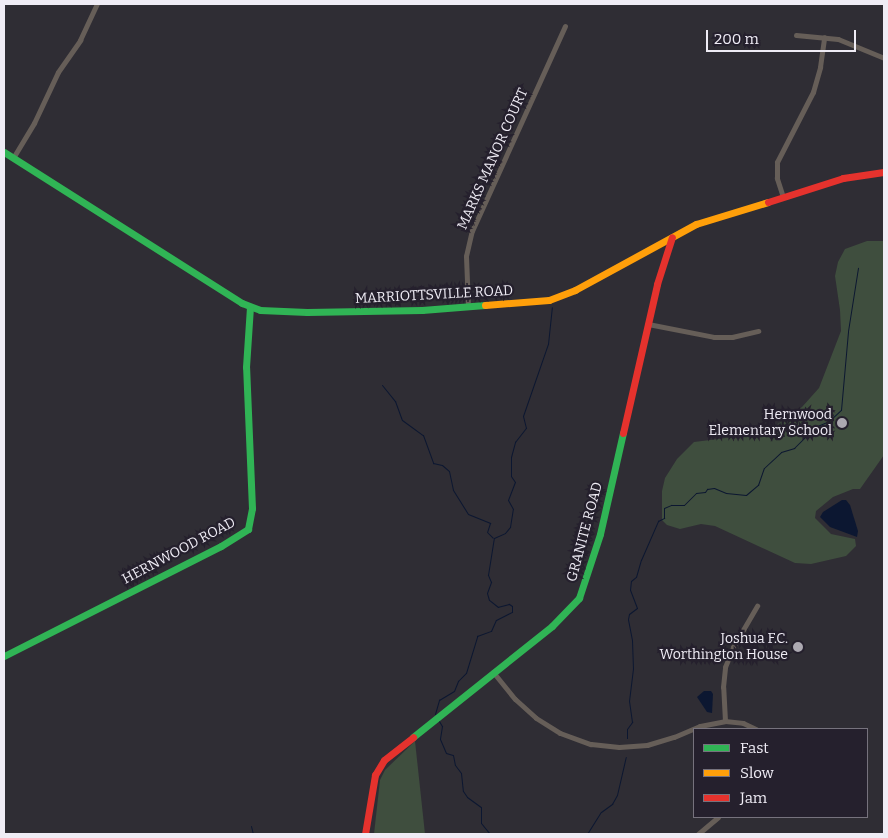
<!DOCTYPE html>
<style>
body{margin:0}
#map{position:relative;width:888px;height:838px;overflow:hidden;background:#2f2d34;font-family:Bitter,serif}
div>[style]{position:absolute}
[style*='--x']{left:calc(var(--x)*1px);top:calc(var(--y)*1px);width:calc(var(--w)*1px);rotate:calc(var(--a)*1deg)}
.green>*{inset:0;background:#3f4e3e}
.water>*{inset:0;background:#0c1731}
.stream>*{height:1px;margin:-0.5px;padding:0 0.5px;transform-origin:0.5px;border-radius:0.5px;background:#0c1731}
.street>*{height:5px;margin:-2.5px;padding:0 2.5px;transform-origin:2.5px;border-radius:2.5px;background:#665e58}
.fast>*{height:7px;margin:-3.5px;padding:0 3.5px;transform-origin:3.5px;border-radius:3.5px;background:#30b455}
.slow>*{height:7px;margin:-3.5px;padding:0 3.5px;transform-origin:3.5px;border-radius:3.5px;background:#ff9f0a}
.jam>*{height:7px;margin:-3.5px;padding:0 3.5px;transform-origin:3.5px;border-radius:3.5px;background:#e5322d}
.dots>*{width:14px;height:14px;translate:-50% -50%;box-sizing:border-box;border:2px solid #25202d;border-radius:50%}
span{translate:-50% -50%;white-space:nowrap;text-align:center;line-height:1.15;-webkit-text-stroke:4.5px #25202d;paint-order:stroke}
.street-label{font-size:14px;color:#efecf5}
.poi-label{font-size:14px;color:#efecf5}
.right{translate:-100% -50%;text-align:right}
.frame{position:absolute;inset:0;border:5px solid #efecf5;pointer-events:none}
.legend{position:absolute;left:693px;top:728px;width:175px;height:90px;box-sizing:border-box;background:#25202d;border:1px solid #76727d;margin:0;padding:6px 9px;list-style:none;font-size:15px;color:#efecf5}
.legend li{display:flex;align-items:center;gap:10px;height:25px}
.legend b{width:25px;border:1px solid #76727d}
.scale{position:absolute;left:706px;top:30px;width:150px;height:22px;box-sizing:border-box;border:2px solid #efecf5;border-top:0;padding-left:6px;font-size:15px;line-height:18px;white-space:nowrap;color:#efecf5;-webkit-text-stroke:4px #25202d;paint-order:stroke}
</style>
<div id="map">
<div class="green">
<div style="clip-path:polygon(867px 241px,884px 241px,884px 455px,860px 489px,853px 489px,833px 497px,816px 511px,815px 518px,831px 534px,855px 539px,856px 546px,846px 556px,811px 564px,795px 563px,715px 526px,701px 524px,680px 529px,667px 525px,662px 520px,662px 491px,665px 478px,677px 459px,694px 442px,765px 433px,802px 407px,819px 388px,841px 331px,840px 310px,835px 276px,838px 262px,845px 249px)"></div>
<div style="clip-path:polygon(415px 741px,425px 834px,374px 834px,380px 780px,385px 770px)"></div>
</div>
<div class="water">
<div style="clip-path:polygon(842px 500px,846px 500px,850px 505px,858px 531px,857px 537px,830px 527px,820px 517px,823px 512px)"></div>
<div style="clip-path:polygon(704px 691px,711px 691px,713px 694px,712px 713px,707px 712px,697px 697px)"></div>
</div>
<div class="stream">
<div style="--x:382;--y:385;--w:21;--a:51"></div>
<div style="--x:395;--y:401;--w:20;--a:70"></div>
<div style="--x:402;--y:420;--w:26;--a:36"></div>
<div style="--x:423;--y:435;--w:30;--a:70"></div>
<div style="--x:433;--y:463;--w:9;--a:13"></div>
<div style="--x:442;--y:465;--w:9;--a:41"></div>
<div style="--x:449;--y:471;--w:19;--a:78"></div>
<div style="--x:453;--y:490;--w:28;--a:58"></div>
<div style="--x:468;--y:514;--w:24;--a:22"></div>
<div style="--x:490;--y:523;--w:9;--a:108"></div>
<div style="--x:487;--y:532;--w:8;--a:45"></div>
<div style="--x:435;--y:714;--w:15;--a:-74"></div>
<div style="--x:439;--y:700;--w:17;--a:-31"></div>
<div style="--x:454;--y:691;--w:11;--a:-68"></div>
<div style="--x:458;--y:681;--w:11;--a:-45"></div>
<div style="--x:466;--y:673;--w:39;--a:-73"></div>
<div style="--x:477;--y:636;--w:15;--a:-20"></div>
<div style="--x:491;--y:631;--w:12;--a:-66"></div>
<div style="--x:496;--y:620;--w:18;--a:-27"></div>
<div style="--x:512;--y:612;--w:6;--a:-90"></div>
<div style="--x:512;--y:606;--w:4;--a:-146"></div>
<div style="--x:509;--y:604;--w:11;--a:165"></div>
<div style="--x:498;--y:607;--w:11;--a:-142"></div>
<div style="--x:489;--y:600;--w:7;--a:-106"></div>
<div style="--x:487;--y:593;--w:12;--a:-70"></div>
<div style="--x:491;--y:582;--w:8;--a:-113"></div>
<div style="--x:488;--y:575;--w:37;--a:-81"></div>
<div style="--x:494;--y:538;--w:12;--a:-24"></div>
<div style="--x:505;--y:533;--w:8;--a:-50"></div>
<div style="--x:510;--y:527;--w:18;--a:-81"></div>
<div style="--x:513;--y:509;--w:10;--a:-119"></div>
<div style="--x:508;--y:500;--w:19;--a:-69"></div>
<div style="--x:515;--y:482;--w:7;--a:-124"></div>
<div style="--x:511;--y:476;--w:19;--a:-90"></div>
<div style="--x:511;--y:457;--w:16;--a:-75"></div>
<div style="--x:515;--y:442;--w:18;--a:-52"></div>
<div style="--x:526;--y:428;--w:12;--a:-104"></div>
<div style="--x:523;--y:416;--w:76;--a:-70.9"></div>
<div style="--x:548;--y:344;--w:37;--a:-84"></div>
<div style="--x:439;--y:721;--w:6;--a:59"></div>
<div style="--x:442;--y:726;--w:13;--a:99"></div>
<div style="--x:440;--y:739;--w:15;--a:67"></div>
<div style="--x:446;--y:753;--w:7;--a:16"></div>
<div style="--x:453;--y:755;--w:10;--a:79"></div>
<div style="--x:455;--y:765;--w:10;--a:53"></div>
<div style="--x:461;--y:773;--w:18;--a:84"></div>
<div style="--x:463;--y:791;--w:7;--a:56"></div>
<div style="--x:467;--y:797;--w:17;--a:36"></div>
<div style="--x:481;--y:807;--w:16;--a:90"></div>
<div style="--x:481;--y:823;--w:14;--a:51"></div>
<div style="--x:627;--y:738;--w:9;--a:-90"></div>
<div style="--x:627;--y:729;--w:9;--a:-54"></div>
<div style="--x:632;--y:722;--w:21;--a:-98"></div>
<div style="--x:629;--y:701;--w:32;--a:-83"></div>
<div style="--x:633;--y:669;--w:29;--a:-92"></div>
<div style="--x:632;--y:640;--w:21;--a:-101"></div>
<div style="--x:628;--y:619;--w:5;--a:-79"></div>
<div style="--x:629;--y:614;--w:10;--a:-37"></div>
<div style="--x:637;--y:608;--w:19;--a:-111"></div>
<div style="--x:630;--y:590;--w:9;--a:-84"></div>
<div style="--x:631;--y:581;--w:6;--a:-39"></div>
<div style="--x:636;--y:577;--w:18;--a:-74"></div>
<div style="--x:641;--y:560;--w:43;--a:-66.4"></div>
<div style="--x:658;--y:521;--w:7;--a:-27"></div>
<div style="--x:664;--y:518;--w:10;--a:-90"></div>
<div style="--x:664;--y:508;--w:8;--a:-23"></div>
<div style="--x:671;--y:505;--w:13;--a:0"></div>
<div style="--x:684;--y:505;--w:17;--a:-45"></div>
<div style="--x:696;--y:493;--w:9;--a:-6"></div>
<div style="--x:705;--y:492;--w:4;--a:-56"></div>
<div style="--x:707;--y:489;--w:7;--a:-8"></div>
<div style="--x:714;--y:488;--w:13;--a:23"></div>
<div style="--x:726;--y:493;--w:20;--a:6"></div>
<div style="--x:746;--y:495;--w:16;--a:-40"></div>
<div style="--x:758;--y:485;--w:18;--a:-71"></div>
<div style="--x:764;--y:468;--w:23;--a:-43"></div>
<div style="--x:781;--y:452;--w:14;--a:-17"></div>
<div style="--x:794;--y:448;--w:30;--a:-45"></div>
<div style="--x:815;--y:427;--w:15;--a:-23"></div>
<div style="--x:829;--y:421;--w:16;--a:-43"></div>
<div style="--x:841;--y:410;--w:79;--a:-84.9"></div>
<div style="--x:848;--y:331;--w:64;--a:-81"></div>
<div style="--x:251;--y:826;--w:8;--a:76"></div>
<div style="--x:587;--y:834;--w:26;--a:-58"></div>
<div style="--x:601;--y:812;--w:14;--a:-36"></div>
<div style="--x:612;--y:804;--w:10;--a:-61"></div>
<div style="--x:617;--y:795;--w:39;--a:-77"></div>
</div>
<div class="street">
<div style="--x:796;--y:35;--w:42;--a:5.4"></div>
<div style="--x:838;--y:39;--w:50;--a:22.4"></div>
<div style="--x:13;--y:158;--w:41;--a:-59"></div>
<div style="--x:34;--y:123;--w:56;--a:-64.8"></div>
<div style="--x:58;--y:72;--w:39;--a:-55"></div>
<div style="--x:80;--y:40;--w:40;--a:-65"></div>
<div style="--x:783;--y:197;--w:20;--a:-108"></div>
<div style="--x:777;--y:178;--w:16;--a:-90"></div>
<div style="--x:777;--y:162;--w:79;--a:-62.8"></div>
<div style="--x:813;--y:92;--w:26;--a:-74"></div>
<div style="--x:820;--y:67;--w:30;--a:-82"></div>
<div style="--x:468;--y:306;--w:50;--a:-92.3"></div>
<div style="--x:466;--y:256;--w:26;--a:-77"></div>
<div style="--x:472;--y:231;--w:225;--a:-65.6"></div>
<div style="--x:648;--y:324;--w:67;--a:11.1"></div>
<div style="--x:714;--y:337;--w:18;--a:0"></div>
<div style="--x:732;--y:337;--w:27;--a:-13"></div>
<div style="--x:493;--y:672;--w:35;--a:51"></div>
<div style="--x:515;--y:699;--w:28;--a:42"></div>
<div style="--x:536;--y:718;--w:28;--a:32"></div>
<div style="--x:560;--y:733;--w:33;--a:20"></div>
<div style="--x:591;--y:744;--w:28;--a:6"></div>
<div style="--x:619;--y:747;--w:28;--a:-4"></div>
<div style="--x:647;--y:745;--w:28;--a:-17"></div>
<div style="--x:674;--y:737;--w:28;--a:-23"></div>
<div style="--x:700;--y:726;--w:25;--a:-11"></div>
<div style="--x:725;--y:721;--w:18;--a:6"></div>
<div style="--x:743;--y:723;--w:14;--a:25"></div>
<div style="--x:725;--y:721;--w:34;--a:-93"></div>
<div style="--x:723;--y:687;--w:20;--a:-84"></div>
<div style="--x:725;--y:667;--w:22;--a:-68"></div>
<div style="--x:733;--y:647;--w:48;--a:-59.7"></div>
<div style="--x:698;--y:834;--w:26;--a:-40"></div>
</div>
<div class="fast">
<div style="--x:4;--y:152;--w:282;--a:32.4"></div>
<div style="--x:242;--y:303;--w:19;--a:21"></div>
<div style="--x:260;--y:310;--w:47;--a:2.4"></div>
<div style="--x:307;--y:312;--w:115;--a:-1"></div>
<div style="--x:422;--y:310;--w:63;--a:-4.5"></div>
<div style="--x:4;--y:656;--w:243;--a:-26.9"></div>
<div style="--x:221;--y:546;--w:32;--a:-32"></div>
<div style="--x:248;--y:529;--w:21;--a:-79"></div>
<div style="--x:252;--y:508;--w:141;--a:-92.4"></div>
<div style="--x:246;--y:367;--w:60;--a:-86.2"></div>
<div style="--x:413;--y:737;--w:178;--a:-38.6"></div>
<div style="--x:552;--y:626;--w:39;--a:-46"></div>
<div style="--x:579;--y:598;--w:67;--a:-71.8"></div>
<div style="--x:600;--y:534;--w:104;--a:-77.2"></div>
</div>
<div class="slow">
<div style="--x:485;--y:305;--w:64;--a:-4.5"></div>
<div style="--x:549;--y:300;--w:28;--a:-21"></div>
<div style="--x:575;--y:290;--w:138;--a:-28.6"></div>
<div style="--x:696;--y:224;--w:75;--a:-17"></div>
</div>
<div class="jam">
<div style="--x:768;--y:202;--w:79;--a:-17.7"></div>
<div style="--x:843;--y:178;--w:41;--a:-8.3"></div>
<div style="--x:623;--y:433;--w:153;--a:-77.1"></div>
<div style="--x:657;--y:284;--w:49;--a:-72.3"></div>
<div style="--x:365;--y:834;--w:60;--a:-80.4"></div>
<div style="--x:375;--y:775;--w:17;--a:-59"></div>
<div style="--x:384;--y:760;--w:37;--a:-38"></div>
</div>
<div class="dots">
<div style="left:842px;top:423px;background:#aca9b1"></div>
<div style="left:798px;top:647px;background:#aca9b1"></div>
</div>
<div class="street-label">
<span style="left:493px;top:159px;rotate:-66deg">MARKS MANOR COURT</span>
<span style="left:434px;top:295px;rotate:-3deg">MARRIOTTSVILLE ROAD</span>
<span style="left:585px;top:532px;rotate:-75deg">GRANITE ROAD</span>
<span style="left:179px;top:551px;rotate:-28deg">HERNWOOD ROAD</span>
</div>
<div class="poi-label">
<span class="right" style="left:832px;top:423px">Hernwood<br>Elementary School</span>
<span class="right" style="left:788px;top:647px">Joshua F.C.<br>Worthington House</span>
</div>
<div class="frame"></div>
<ul class="legend">
<li><b style="height:6px;background:#30b455"></b>Fast</li>
<li><b style="height:6px;background:#ff9f0a"></b>Slow</li>
<li><b style="height:6px;background:#e5322d"></b>Jam</li>
</ul>
<div class="scale">200 m</div>
</div>
